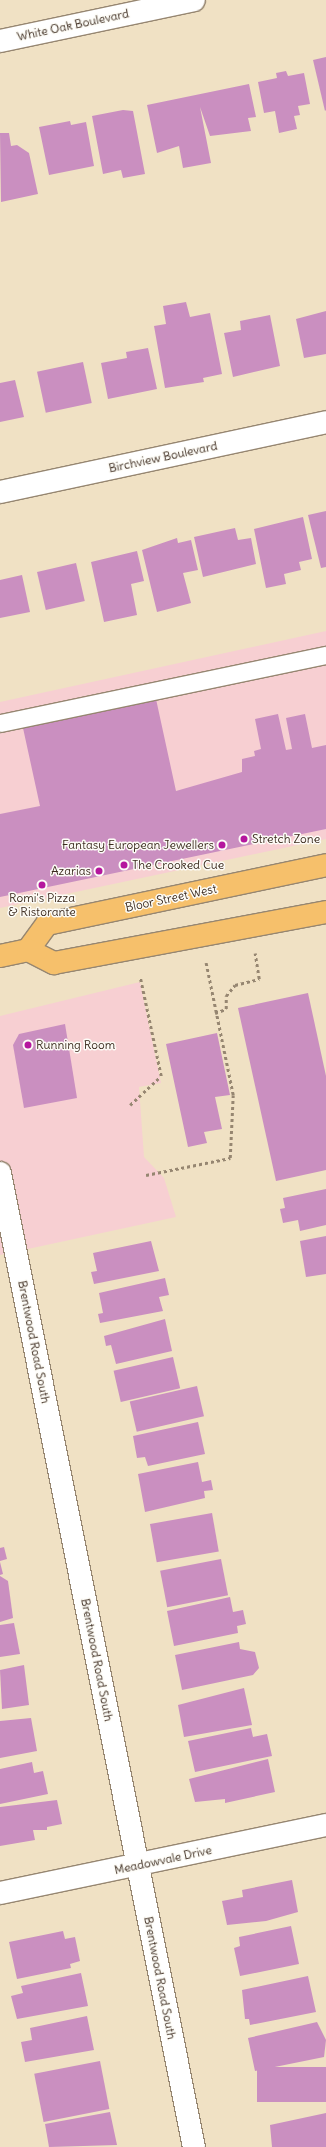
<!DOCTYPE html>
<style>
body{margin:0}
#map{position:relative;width:326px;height:2147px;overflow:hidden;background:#f0e1c4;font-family:Delius,sans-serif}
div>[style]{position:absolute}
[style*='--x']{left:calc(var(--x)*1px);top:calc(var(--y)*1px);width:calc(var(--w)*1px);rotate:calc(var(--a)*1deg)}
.built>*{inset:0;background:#f7cfd2}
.building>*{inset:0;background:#ca8fc0;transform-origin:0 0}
.path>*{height:2.5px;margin-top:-1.25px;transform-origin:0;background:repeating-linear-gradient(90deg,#968671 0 3px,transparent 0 6px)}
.roads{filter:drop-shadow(1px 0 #968671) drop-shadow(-1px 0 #968671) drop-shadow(0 1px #968671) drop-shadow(0 -1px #968671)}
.service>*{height:17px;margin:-8.5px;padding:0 8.5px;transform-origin:8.5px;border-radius:8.5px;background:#fff}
.minor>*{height:22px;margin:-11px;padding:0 11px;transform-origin:11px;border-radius:11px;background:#fff}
.primary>*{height:22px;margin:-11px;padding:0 11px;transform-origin:11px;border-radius:11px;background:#f6c06b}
.dots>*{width:11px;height:11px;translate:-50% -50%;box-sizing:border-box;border:2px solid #fdfcf7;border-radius:50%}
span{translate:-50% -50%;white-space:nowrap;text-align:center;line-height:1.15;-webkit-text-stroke:3px #fdfcf7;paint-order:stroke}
.street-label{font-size:12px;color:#3b2a1e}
.poi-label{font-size:12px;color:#3b2a1e}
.left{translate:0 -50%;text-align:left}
.right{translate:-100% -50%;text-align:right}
</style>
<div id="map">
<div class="built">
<div style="clip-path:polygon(326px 631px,326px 839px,0 908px,0 702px)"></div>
<div style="clip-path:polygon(140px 982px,161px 1083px,139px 1087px,144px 1157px,164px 1178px,176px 1217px,0 1255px,0 1016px)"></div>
</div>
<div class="building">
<div style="clip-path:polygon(326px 57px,326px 110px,325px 111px,313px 60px)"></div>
<div style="clip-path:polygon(286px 71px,288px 76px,304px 73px,310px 104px,298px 106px,300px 115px,294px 116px,297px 129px,279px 133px,275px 111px,264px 113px,258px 82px,277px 78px,276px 73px)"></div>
<div style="clip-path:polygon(249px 84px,256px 117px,248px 118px,251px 131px,210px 136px,200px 107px,211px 163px,183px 168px,179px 146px,157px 153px,147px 105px)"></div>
<div style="clip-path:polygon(123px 110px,133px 111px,145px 174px,123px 178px,121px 170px,103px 174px,92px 116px)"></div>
<div style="clip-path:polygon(70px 121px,71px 125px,86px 122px,94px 166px,49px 175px,39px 127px)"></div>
<div style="clip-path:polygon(0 133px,9px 133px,11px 146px,17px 145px,29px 153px,38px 194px,1px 202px)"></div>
<div style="clip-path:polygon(186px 302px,190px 317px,210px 313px,222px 374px,203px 378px,204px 382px,165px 388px,154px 326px,166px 324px,163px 306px)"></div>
<div style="clip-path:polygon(326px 311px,326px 354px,304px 358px,296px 319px)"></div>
<div style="clip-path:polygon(270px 315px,280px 366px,233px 377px,224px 333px,241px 330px,240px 321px)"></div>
<div style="clip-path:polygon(148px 348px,157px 389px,108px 399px,101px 363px,127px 358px,126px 352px)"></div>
<div style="left:83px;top:362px;width:42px;height:47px;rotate:78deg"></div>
<div style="clip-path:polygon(15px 380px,24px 417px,0 422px,0 383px)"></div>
<div style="clip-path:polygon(326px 511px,326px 567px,321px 568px,308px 515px)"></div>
<div style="clip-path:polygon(303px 517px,312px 559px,299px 562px,301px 570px,284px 574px,286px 584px,266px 588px,254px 529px)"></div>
<div style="clip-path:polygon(235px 528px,238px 540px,251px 538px,256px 564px,203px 577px,194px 537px)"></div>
<div style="clip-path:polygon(177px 538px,178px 543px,191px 540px,198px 570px,183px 573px,191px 603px,157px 612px,142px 550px)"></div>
<div style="clip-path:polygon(137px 551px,144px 581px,131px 584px,137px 615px,104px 622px,91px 562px)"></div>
<div style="left:76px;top:563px;width:39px;height:40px;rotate:77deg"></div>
<div style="clip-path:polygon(22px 575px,30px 612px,0 618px,0 580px)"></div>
<div style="clip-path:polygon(156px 699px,176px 791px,242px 772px,242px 759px,255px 756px,254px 751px,261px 749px,255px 719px,278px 714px,286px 750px,292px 749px,286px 718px,305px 714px,312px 748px,326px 745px,326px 829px,0 897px,0 814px,40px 806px,23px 728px)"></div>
<div style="clip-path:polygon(308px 993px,326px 1076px,326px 1170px,276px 1181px,238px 1008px)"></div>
<div style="clip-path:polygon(65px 1024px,77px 1098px,24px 1108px,13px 1045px,19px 1034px)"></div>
<div style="clip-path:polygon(217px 1033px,230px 1095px,215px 1097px,222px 1129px,204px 1132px,207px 1143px,188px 1147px,166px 1044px)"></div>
<div style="clip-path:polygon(326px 1189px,326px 1225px,300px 1231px,298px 1220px,283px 1223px,280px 1209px,285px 1208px,283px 1198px)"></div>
<div style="clip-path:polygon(326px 1236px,326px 1274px,306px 1277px,300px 1241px)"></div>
<div style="clip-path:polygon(151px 1241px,159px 1271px,94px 1284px,91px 1272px,97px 1271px,93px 1253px)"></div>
<div style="clip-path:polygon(165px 1278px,169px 1295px,159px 1297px,163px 1311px,100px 1323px,98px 1314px,103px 1313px,99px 1293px)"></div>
<div style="clip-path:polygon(165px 1319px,172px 1351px,116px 1364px,111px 1345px,106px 1346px,104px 1336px)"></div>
<div style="left:173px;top:1357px;width:32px;height:61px;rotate:77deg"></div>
<div style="left:197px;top:1386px;width:31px;height:69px;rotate:77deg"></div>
<div style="clip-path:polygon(198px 1422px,205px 1454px,148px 1466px,145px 1457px,137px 1458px,133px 1436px)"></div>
<div style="clip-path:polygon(198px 1462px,202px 1482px,211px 1480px,213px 1490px,204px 1491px,205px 1498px,145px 1512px,138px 1474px)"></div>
<div style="left:212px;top:1513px;width:39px;height:63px;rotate:80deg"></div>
<div style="clip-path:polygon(4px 1547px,7px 1559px,0 1561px,0 1548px)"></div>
<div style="left:221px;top:1559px;width:37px;height:62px;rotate:79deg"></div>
<div style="clip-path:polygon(0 1562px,3px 1574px,0 1575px)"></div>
<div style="clip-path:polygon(0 1576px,8px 1581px,13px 1618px,0 1622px)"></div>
<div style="clip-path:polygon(230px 1597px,233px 1612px,243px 1610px,246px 1624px,237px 1626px,238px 1633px,174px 1646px,167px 1611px)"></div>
<div style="clip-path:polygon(14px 1623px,20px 1654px,0 1657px,0 1625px)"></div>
<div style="clip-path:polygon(239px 1642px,240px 1649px,255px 1652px,259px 1668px,253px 1675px,182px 1690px,175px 1655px)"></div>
<div style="clip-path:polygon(24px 1665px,29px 1705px,2px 1709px,0 1670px)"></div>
<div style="clip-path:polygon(244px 1688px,252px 1725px,184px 1737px,178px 1705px)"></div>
<div style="clip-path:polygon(31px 1718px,37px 1751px,0 1758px,0 1721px)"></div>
<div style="clip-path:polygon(251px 1728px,253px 1737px,267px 1734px,272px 1756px,195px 1772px,188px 1741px)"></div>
<div style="clip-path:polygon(268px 1759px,275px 1792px,225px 1803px,225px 1799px,195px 1802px,189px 1779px)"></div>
<div style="clip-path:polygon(32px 1762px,34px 1773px,43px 1771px,48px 1794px,0 1804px,0 1769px)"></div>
<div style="clip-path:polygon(57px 1800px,62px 1824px,47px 1827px,47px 1830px,33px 1830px,35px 1840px,0 1846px,0 1807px)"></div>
<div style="clip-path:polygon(292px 1880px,298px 1912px,266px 1921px,227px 1925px,222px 1901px,243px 1897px,242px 1890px)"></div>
<div style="clip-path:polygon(291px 1926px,299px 1964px,240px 1976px,234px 1948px,240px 1946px,239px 1937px)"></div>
<div style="clip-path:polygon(63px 1931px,65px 1939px,75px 1937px,80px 1961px,70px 1964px,71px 1968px,17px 1979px,9px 1942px)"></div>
<div style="clip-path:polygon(81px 1973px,88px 2006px,17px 2019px,11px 1996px,23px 1993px,21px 1986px)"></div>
<div style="clip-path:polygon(308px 1976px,316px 2012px,250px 2025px,249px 2019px,245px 2019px,242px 1990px)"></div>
<div style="clip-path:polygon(87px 2016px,94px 2050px,25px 2062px,21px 2042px,32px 2040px,30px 2028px)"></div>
<div style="clip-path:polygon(317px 2022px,326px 2040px,324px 2057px,255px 2071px,248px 2038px)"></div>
<div style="left:100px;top:2061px;width:49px;height:67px;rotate:79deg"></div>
<div style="left:326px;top:2067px;width:35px;height:69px;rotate:90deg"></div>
<div style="clip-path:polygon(110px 2112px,117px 2145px,49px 2147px,45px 2124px)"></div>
<div style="clip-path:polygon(326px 2113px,326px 2147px,272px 2147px,270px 2125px)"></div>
</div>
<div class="path">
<div style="--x:215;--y:1013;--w:12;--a:-20"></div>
<div style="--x:226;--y:1009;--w:13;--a:-90"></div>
<div style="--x:226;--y:996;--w:14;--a:-51"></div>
<div style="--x:235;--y:985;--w:25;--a:-14"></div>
<div style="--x:259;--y:979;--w:26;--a:-99"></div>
<div style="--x:130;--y:1105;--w:42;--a:-43.1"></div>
<div style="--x:161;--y:1076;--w:101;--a:-102"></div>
<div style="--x:146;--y:1175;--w:86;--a:-11.4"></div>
<div style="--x:230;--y:1158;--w:63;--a:-87.3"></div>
<div style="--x:233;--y:1095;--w:135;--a:-101.6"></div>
</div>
<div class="roads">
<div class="service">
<div style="--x:0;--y:723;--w:333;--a:-11.8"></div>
</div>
<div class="minor">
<div style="--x:0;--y:41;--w:198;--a:-11.9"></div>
<div style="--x:0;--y:492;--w:333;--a:-12.1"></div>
<div style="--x:0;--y:1173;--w:993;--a:78.74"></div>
<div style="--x:0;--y:1893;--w:333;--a:-11.8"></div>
</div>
<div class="primary">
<div style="--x:28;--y:950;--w:32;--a:-54"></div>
<div style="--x:47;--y:924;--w:285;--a:-11.9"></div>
<div style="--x:0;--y:956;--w:29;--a:-12"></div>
<div style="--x:28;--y:950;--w:29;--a:27"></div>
<div style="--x:54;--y:963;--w:277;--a:-10.6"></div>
</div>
</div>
<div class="dots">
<div style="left:244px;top:839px;background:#b5179e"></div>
<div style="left:222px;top:845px;background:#b5179e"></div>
<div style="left:124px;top:865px;background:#b5179e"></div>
<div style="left:99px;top:871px;background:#b5179e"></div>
<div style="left:42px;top:885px;background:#b5179e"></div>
<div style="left:28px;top:1045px;background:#b5179e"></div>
</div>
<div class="street-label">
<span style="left:73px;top:25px;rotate:-12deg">White Oak Boulevard</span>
<span style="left:163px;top:457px;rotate:-12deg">Birchview Boulevard</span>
<span style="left:171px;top:898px;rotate:-12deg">Bloor Street West</span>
<span style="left:34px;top:1342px;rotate:79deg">Brentwood Road South</span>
<span style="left:97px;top:1660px;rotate:79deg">Brentwood Road South</span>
<span style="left:163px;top:1860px;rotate:-12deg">Meadowvale Drive</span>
<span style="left:160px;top:1978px;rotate:79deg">Brentwood Road South</span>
</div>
<div class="poi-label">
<span class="left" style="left:252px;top:839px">Stretch Zone</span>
<span class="right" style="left:214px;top:845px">Fantasy European Jewellers</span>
<span class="left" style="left:132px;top:865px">The Crooked Cue</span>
<span class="right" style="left:91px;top:871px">Azarias</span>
<span style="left:42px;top:905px">Romi's Pizza<br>&amp; Ristorante</span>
<span class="left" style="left:36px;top:1045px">Running Room</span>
</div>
</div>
